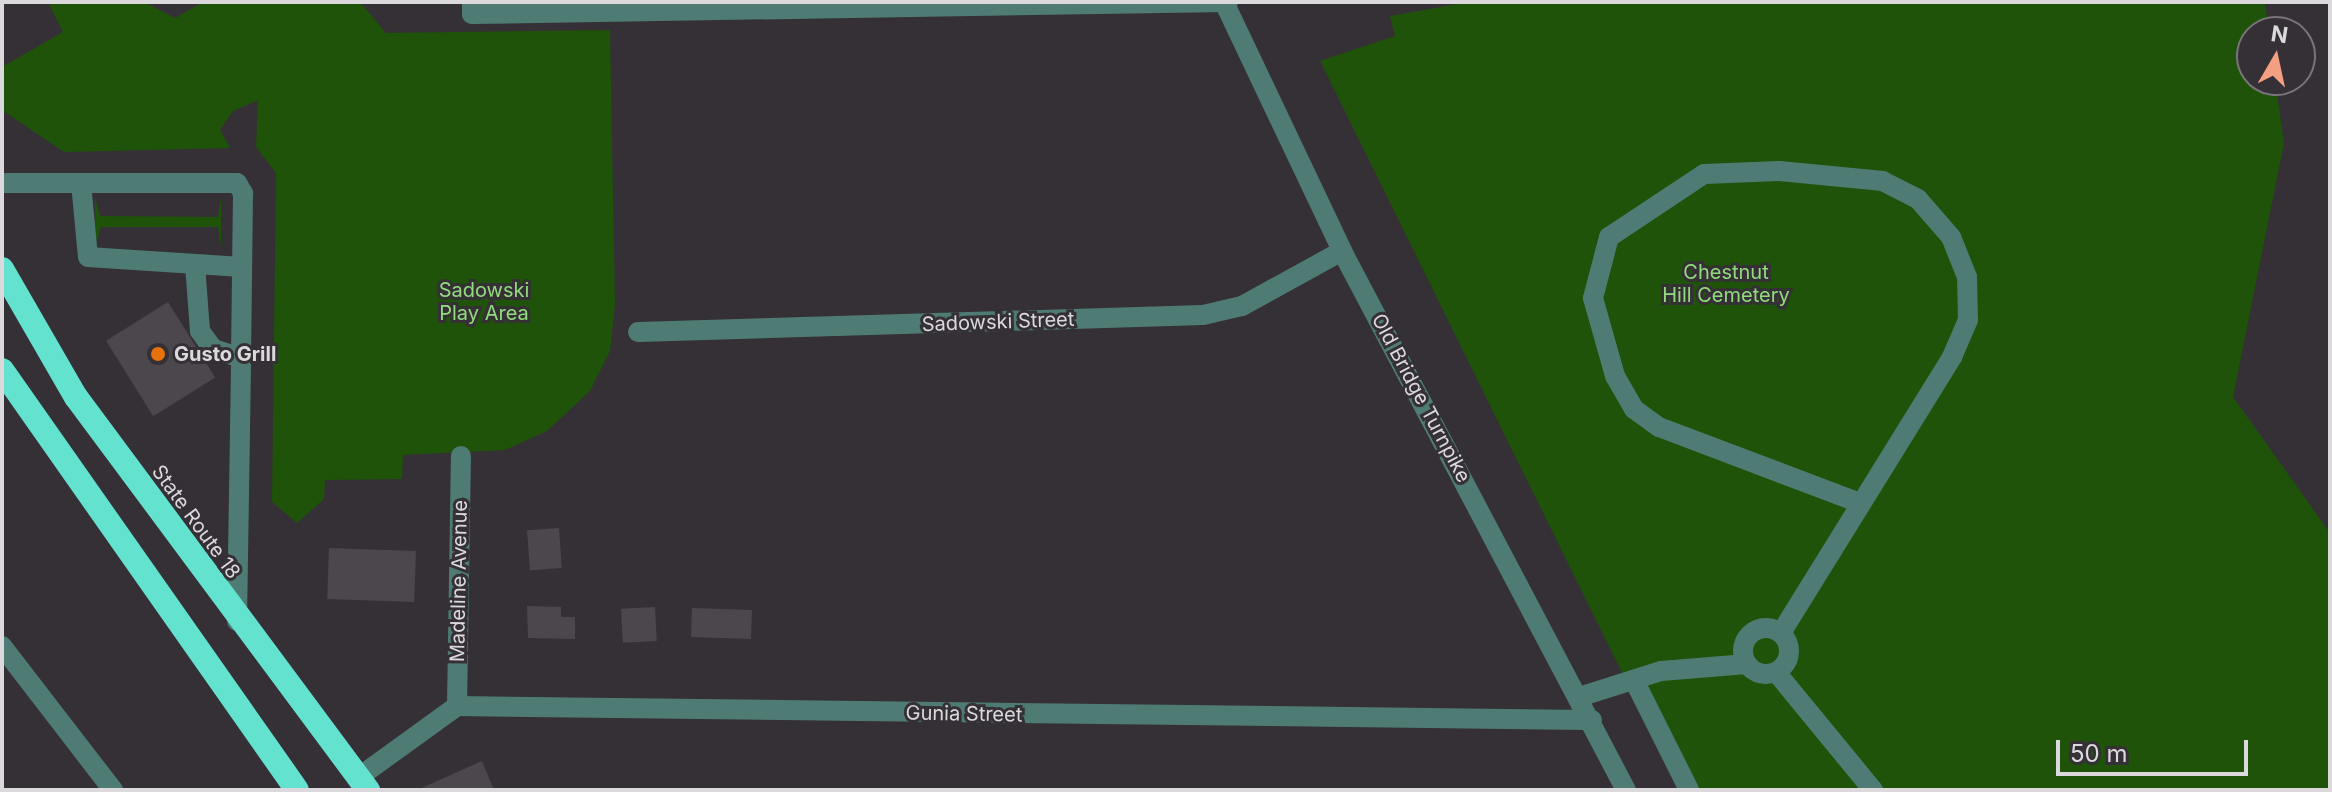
<!DOCTYPE html>
<style>
body{margin:0}
#map{position:relative;width:2332px;height:792px;overflow:hidden;background:#353036;font-family:Inter,sans-serif}
div>[style]{position:absolute}
[style*='--x']{left:calc(var(--x)*1px);top:calc(var(--y)*1px);width:calc(var(--w)*1px);rotate:calc(var(--a)*1deg)}
.green>*{inset:0;background:#1e5309}
.building>*{inset:0;background:#4c474d;transform-origin:0 0}
.minor>*{height:20px;margin:-10px;padding:0 10px;transform-origin:10px;border-radius:10px;background:#4e7c74}
.minor>.ring{margin:-10px;padding:0;box-sizing:content-box;background:none;border:20px solid #4e7c74;border-radius:50%}
.highway>*{height:24px;margin:-12px;padding:0 12px;transform-origin:12px;border-radius:12px;background:#63e3cf}
.dots>*{width:22px;height:22px;translate:-50% -50%;box-sizing:border-box;border:4px solid #353036;border-radius:50%}
span{translate:-50% -50%;white-space:nowrap;text-align:center;line-height:1.15;-webkit-text-stroke:6px #353036;paint-order:stroke}
.park-label{font-size:20px;color:#91db7c}
.street-label{font-size:20px;color:#dcd9dd}
.poi-label{font-size:20px;color:#dcd9dd;font-weight:700}
.left{translate:0 -50%;text-align:left}
.frame{position:absolute;inset:0;border:4px solid #dcd9dd;pointer-events:none}
.north{position:absolute;left:2236px;top:16px;width:80px;height:80px;box-sizing:border-box;background:#353036;border:2px solid #787479;border-radius:50%;rotate:9deg;font-size:22px;font-weight:700;line-height:32px;text-align:center;color:#dcd9dd}
.north::after{content:'';display:block;margin:auto;width:28px;height:36px;background:#f2a081;clip-path:polygon(50% 0,100% 100%,50% 72%,0 100%)}
.scale{position:absolute;left:2056px;top:740px;width:192px;height:36px;box-sizing:border-box;border:4px solid #dcd9dd;border-top:0;padding-left:10px;font-size:24px;line-height:28px;white-space:nowrap;color:#dcd9dd;-webkit-text-stroke:6px #353036;paint-order:stroke}
</style>
<div id="map">
<div class="green">
<div style="clip-path:polygon(48px 2px,144px 2px,175px 18px,203px 2px,360px 2px,386px 33px,610px 30px,615px 305px,610px 351px,590px 391px,547px 431px,505px 450px,403px 455px,402px 479px,325px 480px,324px 499px,297px 523px,272px 502px,276px 173px,256px 147px,258px 100px,233px 111px,220px 130px,230px 148px,64px 152px,2px 110px,2px 67px,63px 32px)"></div>
<div style="clip-path:polygon(1468px 2px,2265px 2px,2269px 32px,2252px 32px,2252px 80px,2275px 80px,2284px 143px,2233px 397px,2330px 533px,2330px 790px,1680px 790px,1320px 61px,1395px 36px,1390px 16px)"></div>
<div style="clip-path:polygon(221px 197px,221px 248px,218px 227px,101px 227px,95px 246px,95px 197px,100px 216px,218px 217px)"></div>
</div>
<div class="building">
<div style="left:168px;top:302px;width:89px;height:73px;rotate:58deg"></div>
<div style="left:559px;top:528px;width:40px;height:32px;rotate:86deg"></div>
<div style="left:329px;top:548px;width:87px;height:51px;rotate:2deg"></div>
<div style="clip-path:polygon(527px 606px,561px 607px,561px 617px,575px 617px,575px 639px,528px 638px)"></div>
<div style="left:655px;top:607px;width:34px;height:34px;rotate:87deg"></div>
<div style="left:692px;top:608px;width:60px;height:29px;rotate:2deg"></div>
<div style="clip-path:polygon(482px 761px,494px 790px,417px 790px)"></div>
</div>
<div class="minor">
<div style="--x:472;--y:2;--w:12;--a:90"></div>
<div style="--x:472;--y:14;--w:756;--a:-0.91"></div>
<div style="--x:1224;--y:2;--w:276;--a:64.6"></div>
<div style="--x:1342;--y:251;--w:609;--a:62.22"></div>
<div style="--x:2;--y:183;--w:235;--a:0"></div>
<div style="--x:237;--y:183;--w:12;--a:59"></div>
<div style="--x:243;--y:193;--w:165;--a:90.7"></div>
<div style="--x:241;--y:358;--w:29;--a:-162"></div>
<div style="--x:213;--y:349;--w:22;--a:-126"></div>
<div style="--x:200;--y:331;--w:66;--a:-94.3"></div>
<div style="--x:81;--y:183;--w:74;--a:84.6"></div>
<div style="--x:88;--y:257;--w:154;--a:3.7"></div>
<div style="--x:638;--y:332;--w:565;--a:-1.72"></div>
<div style="--x:1203;--y:315;--w:40;--a:-13"></div>
<div style="--x:1242;--y:306;--w:114;--a:-28.8"></div>
<div style="--x:237;--y:621;--w:263;--a:-89.1"></div>
<div class="ring" style="left:1743px;top:628px;width:26px;height:26px"></div>
<div style="--x:1781;--y:633;--w:325;--a:-58.2"></div>
<div style="--x:1952;--y:357;--w:40;--a:-66.6"></div>
<div style="--x:1968;--y:320;--w:43;--a:-91.3"></div>
<div style="--x:1967;--y:277;--w:43;--a:-111.8"></div>
<div style="--x:1951;--y:237;--w:50;--a:-131"></div>
<div style="--x:1918;--y:199;--w:39;--a:-153"></div>
<div style="--x:1883;--y:181;--w:104;--a:-174.5"></div>
<div style="--x:1779;--y:171;--w:75;--a:177.7"></div>
<div style="--x:1704;--y:174;--w:114;--a:146.4"></div>
<div style="--x:1609;--y:237;--w:63;--a:104.7"></div>
<div style="--x:1593;--y:298;--w:81;--a:74.2"></div>
<div style="--x:1615;--y:376;--w:38;--a:60"></div>
<div style="--x:1634;--y:409;--w:31;--a:36"></div>
<div style="--x:1659;--y:427;--w:215;--a:20.7"></div>
<div style="--x:2;--y:646;--w:182;--a:52.4"></div>
<div style="--x:1776;--y:672;--w:153;--a:50.6"></div>
<div style="--x:1634;--y:680;--w:123;--a:63.4"></div>
<div style="--x:1579;--y:697;--w:86;--a:-17.6"></div>
<div style="--x:1661;--y:671;--w:86;--a:-4.7"></div>
<div style="--x:457;--y:706;--w:250;--a:-89.1"></div>
<div style="--x:359;--y:777;--w:121;--a:-35.9"></div>
<div style="--x:457;--y:706;--w:1135;--a:0.71"></div>
</div>
<div class="highway">
<div style="--x:2;--y:269;--w:148;--a:60"></div>
<div style="--x:76;--y:397;--w:490;--a:53.4"></div>
<div style="--x:2;--y:370;--w:513;--a:54.92"></div>
</div>
<div class="dots">
<div style="left:158px;top:354px;background:#e8710a"></div>
</div>
<div class="park-label">
<span style="left:1726px;top:284px">Chestnut<br>Hill Cemetery</span>
<span style="left:484px;top:302px">Sadowski<br>Play Area</span>
</div>
<div class="street-label">
<span style="left:998px;top:322px;rotate:-2deg">Sadowski Street</span>
<span style="left:1421px;top:398px;rotate:62deg">Old Bridge Turnpike</span>
<span style="left:196px;top:522px;rotate:54deg">State Route 18</span>
<span style="left:459px;top:581px;rotate:-89deg">Madeline Avenue</span>
<span style="left:964px;top:714px;rotate:1deg">Gunia Street</span>
</div>
<div class="poi-label">
<span class="left" style="left:174px;top:354px">Gusto Grill</span>
</div>
<div class="frame"></div>
<div class="north">N</div>
<div class="scale">50 m</div>
</div>
